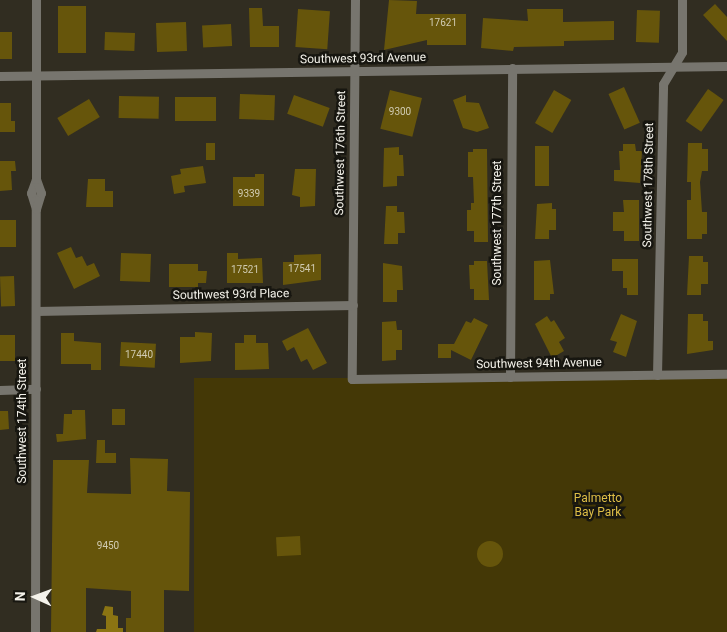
<!DOCTYPE html>
<style>
body{margin:0}
#map{position:relative;width:727px;height:632px;overflow:hidden;background:#312d21;font-family:Roboto,sans-serif}
div>[style]{position:absolute}
[style*='--x']{left:calc(var(--x)*1px);top:calc(var(--y)*1px);width:calc(var(--w)*1px);rotate:calc(var(--a)*1deg)}
.green>*{inset:0;background:#443806;transform-origin:0 0}
.water>*{inset:0;background:#8b7412}
.building>*{inset:0;background:#66550b;transform-origin:0 0}
.round{border-radius:50%}
.minor>*{height:9px;margin:-4.5px;padding:0 4.5px;transform-origin:4.5px;border-radius:4.5px;background:#77756e}
span{translate:-50% -50%;white-space:nowrap;text-align:center;line-height:1.15;-webkit-text-stroke:5px #171610;paint-order:stroke}
.number-label{font-size:10px;color:#d0cbb2}
.number-label span{-webkit-text-stroke-width:0}
.street-label{font-size:12px;color:#f4f2ea}
.park-label{font-size:12px;color:#debe46}
.north{position:absolute;left:10px;top:572px;width:50px;height:50px;-webkit-text-stroke:4px #171610;paint-order:stroke;rotate:272deg;font-size:14px;font-weight:700;line-height:20px;text-align:center;color:#f4f2ea}
.north::after{content:'';display:block;margin:auto;width:18px;height:22px;background:#f4f2ea;clip-path:polygon(50% 0,100% 100%,50% 72%,0 100%)}
</style>
<div id="map">
<div class="green">
<div style="left:727px;top:378px;width:254px;height:533px;rotate:90deg"></div>
</div>
<div class="water">
<div style="clip-path:polygon(105px 606px,113px 607px,113px 615px,118px 616px,118px 628px,123px 628px,123px 632px,96px 632px,97px 629px,106px 629px,106px 616px,102px 615px)"></div>
</div>
<div class="building">
<div style="clip-path:polygon(389px 0,417px 1px,416px 14px,466px 14px,466px 45px,427px 45px,427px 40px,384px 50px)"></div>
<div style="clip-path:polygon(715px 4px,727px 17px,727px 41px,703px 15px)"></div>
<div style="left:58px;top:6px;width:28px;height:47px"></div>
<div style="clip-path:polygon(249px 8px,262px 8px,263px 26px,279px 26px,279px 47px,250px 47px)"></div>
<div style="left:298px;top:9px;width:32px;height:38px;rotate:4deg"></div>
<div style="clip-path:polygon(527px 9px,563px 9px,563px 22px,614px 21px,614px 40px,564px 41px,564px 46px,514px 47px,513px 51px,481px 48px,483px 18px,528px 21px)"></div>
<div style="left:637px;top:10px;width:23px;height:32px;rotate:2deg"></div>
<div style="left:186px;top:22px;width:29px;height:30px;rotate:88deg"></div>
<div style="left:231px;top:24px;width:22px;height:29px;rotate:87deg"></div>
<div style="left:0;top:32px;width:12px;height:27px"></div>
<div style="left:105px;top:32px;width:30px;height:18px;rotate:2deg"></div>
<div style="left:624px;top:87px;width:39px;height:17px;rotate:66deg"></div>
<div style="left:708px;top:89px;width:19px;height:39px;rotate:35deg"></div>
<div style="left:390px;top:90px;width:33px;height:40px;rotate:14deg"></div>
<div style="left:554px;top:90px;width:20px;height:38px;rotate:30deg"></div>
<div style="left:240px;top:94px;width:35px;height:25px;rotate:2deg"></div>
<div style="left:294px;top:95px;width:38px;height:20px;rotate:20deg"></div>
<div style="clip-path:polygon(466px 95px,466px 102px,479px 103px,489px 128px,477px 132px,463px 128px,453px 100px)"></div>
<div style="left:119px;top:96px;width:40px;height:22px;rotate:1deg"></div>
<div style="left:175px;top:97px;width:41px;height:24px"></div>
<div style="left:89px;top:99px;width:21px;height:37px;rotate:59deg"></div>
<div style="clip-path:polygon(0 103px,11px 103px,11px 121px,15px 121px,15px 132px,0 132px)"></div>
<div style="left:206px;top:143px;width:9px;height:17px"></div>
<div style="clip-path:polygon(688px 143px,702px 143px,702px 149px,708px 149px,708px 171px,702px 171px,700px 182px,702px 212px,707px 212px,707px 234px,702px 234px,702px 239px,687px 239px,687px 200px,691px 200px,691px 182px,687px 182px)"></div>
<div style="clip-path:polygon(623px 144px,635px 144px,636px 151px,642px 151px,640px 183px,614px 181px,614px 170px,620px 170px,619px 151px,623px 151px)"></div>
<div style="left:535px;top:146px;width:14px;height:40px"></div>
<div style="clip-path:polygon(399px 147px,399px 155px,403px 155px,404px 176px,397px 176px,397px 186px,383px 187px,384px 148px)"></div>
<div style="clip-path:polygon(473px 149px,487px 149px,488px 242px,474px 242px,474px 231px,467px 231px,467px 210px,471px 210px,471px 203px,474px 203px,473px 177px,468px 177px,468px 152px,473px 152px)"></div>
<div style="clip-path:polygon(0 161px,15px 161px,16px 171px,11px 171px,12px 190px,0 191px)"></div>
<div style="clip-path:polygon(203px 166px,206px 183px,184px 186px,185px 192px,174px 194px,171px 176px,181px 174px,180px 169px)"></div>
<div style="clip-path:polygon(295px 169px,316px 169px,315px 206px,300px 207px,300px 197px,292px 195px)"></div>
<div style="clip-path:polygon(255px 174px,264px 174px,264px 206px,233px 206px,233px 177px,255px 177px)"></div>
<div style="clip-path:polygon(88px 179px,105px 179px,105px 191px,113px 191px,113px 207px,86px 207px)"></div>
<div style="clip-path:polygon(623px 200px,639px 200px,639px 241px,624px 241px,624px 231px,613px 231px,613px 212px,624px 212px)"></div>
<div style="clip-path:polygon(552px 203px,552px 209px,556px 209px,556px 230px,549px 230px,549px 239px,535px 239px,537px 204px)"></div>
<div style="clip-path:polygon(386px 206px,397px 206px,397px 212px,404px 212px,405px 233px,398px 233px,398px 244px,384px 244px)"></div>
<div style="left:16px;top:220px;width:27px;height:16px;rotate:90deg"></div>
<div style="clip-path:polygon(71px 247px,76px 258px,82px 256px,87px 266px,94px 263px,100px 276px,74px 289px,57px 253px)"></div>
<div style="left:121px;top:253px;width:30px;height:28px;rotate:2deg"></div>
<div style="clip-path:polygon(227px 253px,238px 253px,238px 259px,262px 258px,263px 283px,227px 283px)"></div>
<div style="clip-path:polygon(321px 254px,321px 280px,283px 285px,283px 262px,294px 262px,294px 255px)"></div>
<div style="clip-path:polygon(689px 256px,703px 256px,703px 262px,708px 262px,708px 284px,701px 284px,701px 295px,687px 295px)"></div>
<div style="clip-path:polygon(612px 259px,638px 259px,638px 295px,627px 295px,627px 288px,623px 288px,623px 271px,612px 271px)"></div>
<div style="clip-path:polygon(550px 260px,554px 294px,550px 294px,550px 300px,534px 300px,534px 261px)"></div>
<div style="clip-path:polygon(474px 261px,487px 261px,489px 300px,474px 300px,474px 289px,470px 289px,469px 265px,474px 265px)"></div>
<div style="clip-path:polygon(383px 263px,402px 266px,403px 290px,397px 290px,397px 302px,383px 302px)"></div>
<div style="clip-path:polygon(169px 264px,198px 264px,198px 271px,207px 271px,206px 283px,198px 283px,198px 287px,169px 287px)"></div>
<div style="left:14px;top:276px;width:30px;height:14px;rotate:88deg"></div>
<div style="clip-path:polygon(621px 314px,637px 321px,626px 357px,613px 352px,617px 342px,610px 340px)"></div>
<div style="clip-path:polygon(688px 314px,703px 314px,703px 321px,708px 321px,708px 341px,713px 341px,713px 350px,687px 354px)"></div>
<div style="clip-path:polygon(547px 316px,551px 322px,554px 320px,565px 338px,559px 342px,564px 351px,552px 358px,535px 324px)"></div>
<div style="clip-path:polygon(474px 318px,488px 325px,471px 360px,451px 350px,451px 358px,438px 358px,438px 344px,454px 344px,466px 321px,471px 323px)"></div>
<div style="clip-path:polygon(396px 321px,397px 330px,402px 330px,402px 350px,396px 350px,396px 360px,382px 361px,382px 322px)"></div>
<div style="clip-path:polygon(308px 328px,327px 363px,313px 370px,307px 359px,301px 362px,294px 347px,287px 351px,282px 341px)"></div>
<div style="clip-path:polygon(195px 332px,212px 333px,211px 361px,180px 363px,180px 337px,195px 337px)"></div>
<div style="clip-path:polygon(61px 333px,74px 333px,74px 341px,101px 343px,101px 370px,91px 370px,91px 364px,61px 364px)"></div>
<div style="left:0;top:335px;width:15px;height:26px"></div>
<div style="clip-path:polygon(244px 335px,256px 335px,256px 343px,268px 343px,269px 369px,235px 370px,235px 343px,244px 343px)"></div>
<div style="left:121px;top:342px;width:35px;height:24px;rotate:3deg"></div>
<div style="left:112px;top:409px;width:13px;height:16px"></div>
<div style="clip-path:polygon(72px 410px,85px 410px,86px 439px,57px 442px,56px 434px,63px 434px,64px 414px,72px 414px)"></div>
<div style="clip-path:polygon(0 411px,8px 411px,9px 429px,0 430px)"></div>
<div style="clip-path:polygon(97px 440px,105px 440px,105px 453px,116px 453px,116px 463px,96px 463px)"></div>
<div style="clip-path:polygon(130px 458px,168px 459px,167px 491px,190px 492px,189px 591px,164px 590px,164px 632px,126px 632px,126px 618px,131px 618px,131px 591px,86px 588px,86px 632px,51px 632px,53px 460px,89px 460px,87px 493px,131px 494px)"></div>
<div style="left:300px;top:536px;width:19px;height:24px;rotate:87deg"></div>
<div class="round" style="left:477px;top:541px;width:26px;height:26px"></div>
</div>
<div class="minor">
<div style="--x:355;--y:0;--w:379;--a:90.5"></div>
<div style="--x:352;--y:379;--w:375;--a:-0.8"></div>
<div style="--x:0;--y:76;--w:727;--a:-0.79"></div>
<div style="--x:36;--y:209;--w:17;--a:-107"></div>
<div style="--x:31;--y:193;--w:15;--a:-70"></div>
<div style="--x:36;--y:311;--w:317;--a:-1.1"></div>
<div style="--x:657;--y:375;--w:291;--a:-88.8"></div>
<div style="--x:663;--y:84;--w:37;--a:-59"></div>
<div style="--x:682;--y:52;--w:52;--a:-90"></div>
<div style="--x:510;--y:377;--w:309;--a:-89.6"></div>
<div style="--x:0;--y:390;--w:36;--a:-2"></div>
<div style="--x:35;--y:632;--w:423;--a:-89.9"></div>
<div style="--x:36;--y:209;--w:17;--a:-73"></div>
<div style="--x:41;--y:193;--w:15;--a:-110"></div>
<div style="--x:36;--y:179;--w:179;--a:-90"></div>
</div>
<div class="number-label">
<span style="left:443px;top:23px">17621</span>
<span style="left:400px;top:112px">9300</span>
<span style="left:249px;top:194px">9339</span>
<span style="left:302px;top:269px">17541</span>
<span style="left:245px;top:270px">17521</span>
<span style="left:139px;top:355px">17440</span>
<span style="left:108px;top:546px">9450</span>
</div>
<div class="street-label">
<span style="left:363px;top:59px;rotate:-1deg">Southwest 93rd Avenue</span>
<span style="left:341px;top:153px;rotate:-89deg">Southwest 176th Street</span>
<span style="left:649px;top:185px;rotate:-89deg">Southwest 178th Street</span>
<span style="left:498px;top:223px;rotate:-90deg">Southwest 177th Street</span>
<span style="left:231px;top:295px;rotate:-1deg">Southwest 93rd Place</span>
<span style="left:539px;top:364px;rotate:-1deg">Southwest 94th Avenue</span>
<span style="left:23px;top:421px;rotate:-90deg">Southwest 174th Street</span>
</div>
<div class="park-label">
<span style="left:598px;top:506px">Palmetto<br>Bay Park</span>
</div>
<div class="north">N</div>
</div>
